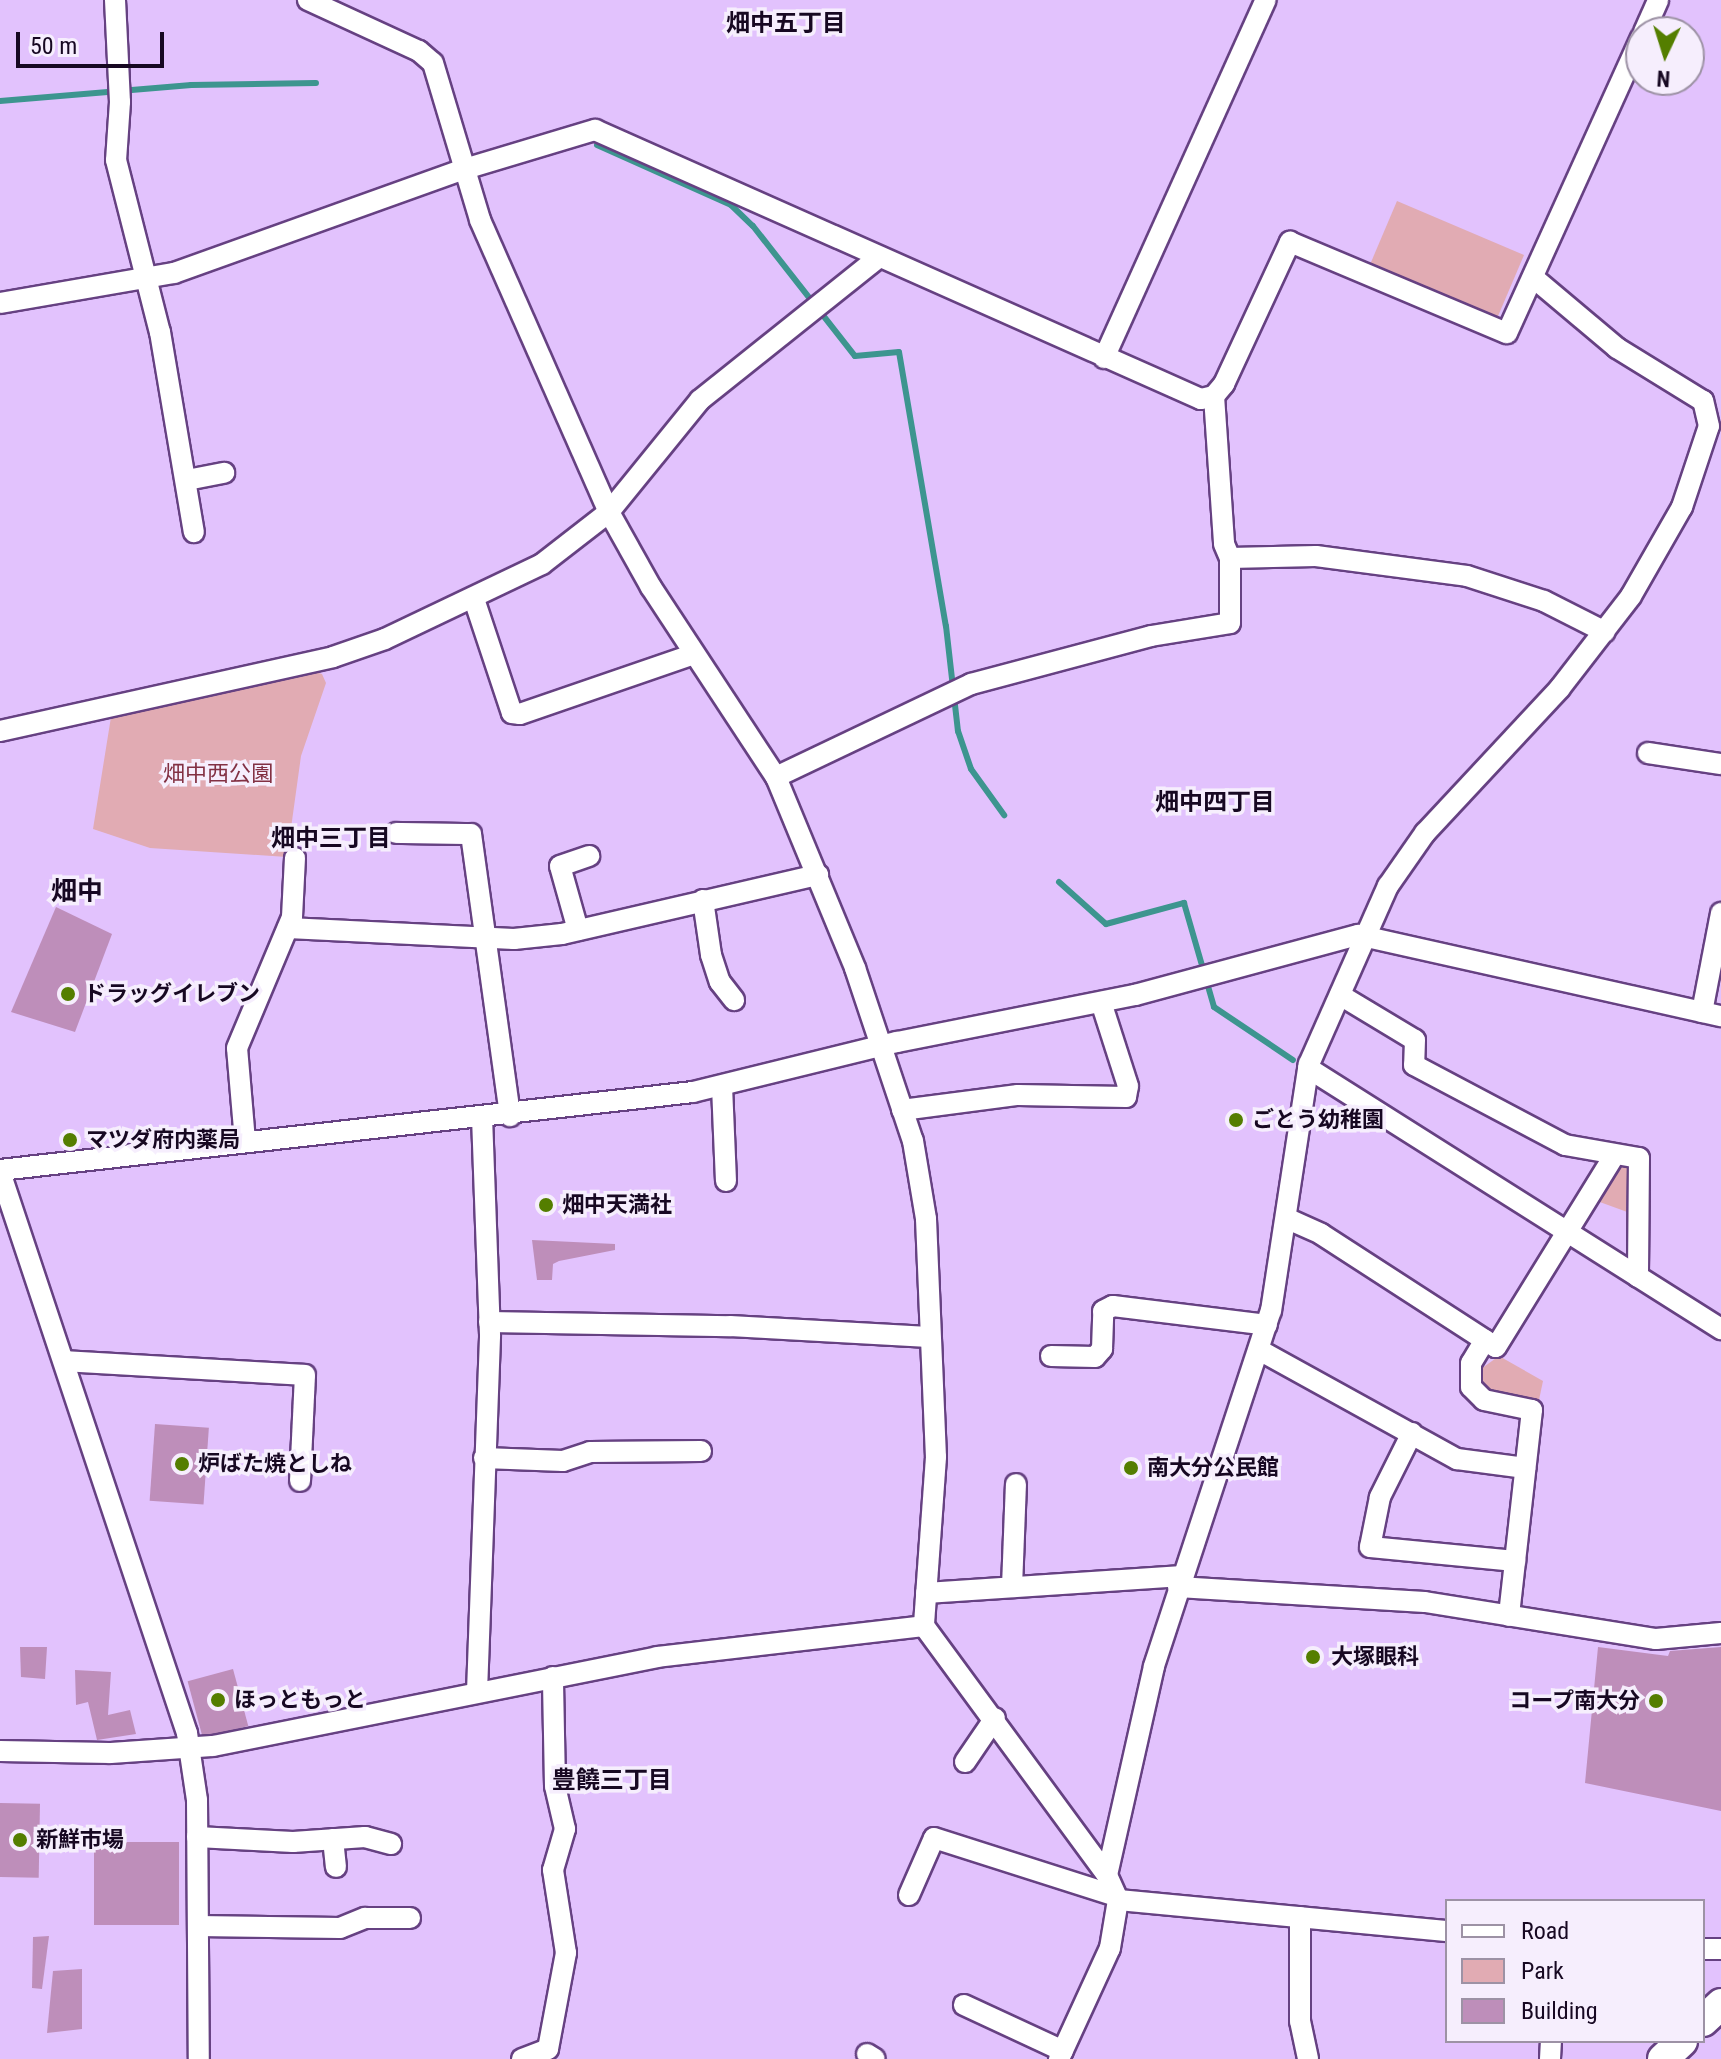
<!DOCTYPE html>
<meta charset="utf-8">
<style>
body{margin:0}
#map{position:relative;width:1721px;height:2059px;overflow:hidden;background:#e2c2fd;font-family:"Roboto Condensed","Noto Sans JP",sans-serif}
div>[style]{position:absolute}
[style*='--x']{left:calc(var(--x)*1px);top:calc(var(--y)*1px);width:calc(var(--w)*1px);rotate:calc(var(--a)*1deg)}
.green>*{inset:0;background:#e1abb3;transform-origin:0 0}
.stream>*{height:6px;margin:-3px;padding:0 3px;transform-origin:3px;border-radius:3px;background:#3d958f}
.building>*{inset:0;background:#be8eba;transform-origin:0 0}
.roads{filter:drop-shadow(2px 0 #664182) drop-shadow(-2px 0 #664182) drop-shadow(0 2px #664182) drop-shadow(0 -2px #664182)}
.minor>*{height:20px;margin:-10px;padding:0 10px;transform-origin:10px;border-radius:10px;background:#fff}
.highway>*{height:30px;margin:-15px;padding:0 15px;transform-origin:15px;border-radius:15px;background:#fff}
.dots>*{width:22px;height:22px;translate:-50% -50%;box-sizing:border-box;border:4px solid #f6eefd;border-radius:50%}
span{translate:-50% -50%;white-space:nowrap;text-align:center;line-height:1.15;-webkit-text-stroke:7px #f6eefd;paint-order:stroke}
.park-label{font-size:22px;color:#823043}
.poi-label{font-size:22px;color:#170822;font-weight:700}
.left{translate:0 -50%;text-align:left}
.right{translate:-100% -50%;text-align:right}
.neighbourhood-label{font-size:24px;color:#170822;font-weight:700}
.quarter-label{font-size:26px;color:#170822;font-weight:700}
.legend{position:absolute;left:1445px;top:1899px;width:260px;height:144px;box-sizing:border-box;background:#f6eefd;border:2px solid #9d92a5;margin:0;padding:10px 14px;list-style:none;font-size:24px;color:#170822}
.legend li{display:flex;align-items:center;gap:16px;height:40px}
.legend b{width:40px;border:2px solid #9d92a5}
.north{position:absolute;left:1625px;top:16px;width:80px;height:80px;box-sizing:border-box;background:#f6eefd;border:2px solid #9d92a5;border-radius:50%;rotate:184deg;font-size:22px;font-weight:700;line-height:32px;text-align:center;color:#170822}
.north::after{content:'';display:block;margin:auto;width:28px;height:36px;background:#547e00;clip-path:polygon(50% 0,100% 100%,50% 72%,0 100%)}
.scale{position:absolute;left:16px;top:32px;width:148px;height:36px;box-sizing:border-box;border:4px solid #170822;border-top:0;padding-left:10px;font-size:24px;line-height:28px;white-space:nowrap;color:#170822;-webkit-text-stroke:6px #f6eefd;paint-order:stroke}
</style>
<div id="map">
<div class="green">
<div style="left:1397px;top:201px;width:138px;height:70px;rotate:23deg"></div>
<div style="clip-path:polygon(312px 671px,322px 674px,326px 683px,301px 756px,287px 857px,150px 848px,93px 829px,111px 717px)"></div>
<div style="clip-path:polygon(1618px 1166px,1632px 1168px,1630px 1213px,1597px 1201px)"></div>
<div style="clip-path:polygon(1499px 1356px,1543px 1381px,1539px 1400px,1489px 1393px,1478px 1380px,1478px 1371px)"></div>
</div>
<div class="stream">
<div style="--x:0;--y:101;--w:192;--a:-4.8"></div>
<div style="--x:191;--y:85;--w:125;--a:-0.9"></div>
<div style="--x:597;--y:145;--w:147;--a:24.1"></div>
<div style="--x:731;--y:205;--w:30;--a:44"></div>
<div style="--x:753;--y:226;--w:165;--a:51.9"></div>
<div style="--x:855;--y:356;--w:44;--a:-5.2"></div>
<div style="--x:899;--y:352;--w:278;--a:80.3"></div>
<div style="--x:946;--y:626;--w:106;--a:83.5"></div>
<div style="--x:958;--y:731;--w:40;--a:71.1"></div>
<div style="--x:971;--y:769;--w:57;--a:54.3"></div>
<div style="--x:1059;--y:882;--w:63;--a:41.8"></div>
<div style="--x:1106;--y:924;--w:81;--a:-15.1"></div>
<div style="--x:1184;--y:903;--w:108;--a:73.9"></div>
<div style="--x:1214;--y:1007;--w:95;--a:33.9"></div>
</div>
<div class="building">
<div style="clip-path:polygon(56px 907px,112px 934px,75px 1032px,11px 1012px)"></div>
<div style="clip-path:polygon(532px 1240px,615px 1244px,615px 1250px,559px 1261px,553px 1264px,552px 1280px,537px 1280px)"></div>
<div style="left:155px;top:1424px;width:54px;height:77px;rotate:4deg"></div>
<div style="clip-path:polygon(20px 1647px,47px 1647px,45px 1679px,21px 1677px)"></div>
<div style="clip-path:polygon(1598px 1647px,1668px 1656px,1670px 1651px,1721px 1647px,1721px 1811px,1585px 1783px)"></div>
<div style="left:233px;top:1669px;width:59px;height:47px;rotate:75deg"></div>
<div style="clip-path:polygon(75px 1670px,111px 1672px,108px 1715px,130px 1710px,136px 1734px,97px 1740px,88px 1702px,76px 1705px)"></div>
<div style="left:0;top:1803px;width:40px;height:74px;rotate:1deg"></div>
<div style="left:179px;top:1842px;width:83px;height:85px;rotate:90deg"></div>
<div style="clip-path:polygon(49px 1936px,42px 1989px,32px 1988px,33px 1937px)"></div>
<div style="clip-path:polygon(82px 1969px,82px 2029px,47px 2033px,53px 1971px)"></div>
</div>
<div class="roads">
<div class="minor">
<div style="--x:115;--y:0;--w:102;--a:87.2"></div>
<div style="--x:120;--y:102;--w:58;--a:93.9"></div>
<div style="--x:116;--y:160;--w:178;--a:75.7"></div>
<div style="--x:160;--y:332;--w:203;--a:80.4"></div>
<div style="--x:308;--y:0;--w:122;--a:24.7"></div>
<div style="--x:419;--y:51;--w:18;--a:41"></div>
<div style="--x:433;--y:63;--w:164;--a:73.3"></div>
<div style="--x:480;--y:220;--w:319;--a:66.2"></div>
<div style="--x:609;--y:512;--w:86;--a:60.8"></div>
<div style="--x:651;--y:587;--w:227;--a:56.7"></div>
<div style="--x:776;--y:777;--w:207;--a:67.5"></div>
<div style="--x:855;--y:968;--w:182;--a:71.5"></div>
<div style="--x:913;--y:1141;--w:79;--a:80.5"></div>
<div style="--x:926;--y:1219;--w:238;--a:87.6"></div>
<div style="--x:936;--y:1457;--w:169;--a:94.1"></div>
<div style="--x:924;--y:1626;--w:309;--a:53.7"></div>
<div style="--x:1107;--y:1875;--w:27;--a:66"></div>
<div style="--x:1118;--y:1900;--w:49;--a:99.5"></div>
<div style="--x:1110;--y:1948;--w:122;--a:114.7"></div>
<div style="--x:1644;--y:32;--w:35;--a:-66"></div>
<div style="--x:0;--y:303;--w:177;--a:-9.8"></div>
<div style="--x:174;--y:273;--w:312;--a:-19.7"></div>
<div style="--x:468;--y:168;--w:133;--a:-16.7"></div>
<div style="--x:595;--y:130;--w:663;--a:23.94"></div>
<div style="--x:1201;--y:399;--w:13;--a:-13"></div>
<div style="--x:1214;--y:396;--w:16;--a:-50"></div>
<div style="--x:1224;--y:384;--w:157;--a:-65.1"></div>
<div style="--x:1290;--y:242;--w:235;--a:22.8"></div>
<div style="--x:1507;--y:333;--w:324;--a:-65.6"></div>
<div style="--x:1104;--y:358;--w:393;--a:-65.7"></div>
<div style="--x:1214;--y:396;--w:148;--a:86.1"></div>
<div style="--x:1224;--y:544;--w:15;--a:67"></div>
<div style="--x:1230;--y:558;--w:86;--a:-1.3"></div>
<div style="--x:1316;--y:556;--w:152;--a:7.5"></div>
<div style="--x:1467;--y:576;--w:81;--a:18"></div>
<div style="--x:1544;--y:601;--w:68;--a:26.9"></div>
<div style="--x:187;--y:480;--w:38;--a:-11"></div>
<div style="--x:474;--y:599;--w:120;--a:71.6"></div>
<div style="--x:512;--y:713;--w:8;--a:7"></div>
<div style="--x:520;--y:714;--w:184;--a:-19"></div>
<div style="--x:0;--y:731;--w:341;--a:-12.5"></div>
<div style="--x:333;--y:657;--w:55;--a:-19.1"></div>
<div style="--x:385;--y:639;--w:174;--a:-25.5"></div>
<div style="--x:542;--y:564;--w:85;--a:-37.8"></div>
<div style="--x:609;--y:512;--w:144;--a:-50.9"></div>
<div style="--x:700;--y:400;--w:229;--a:-38.6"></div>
<div style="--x:1648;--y:753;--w:74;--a:8.6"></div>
<div style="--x:776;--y:777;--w:216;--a:-25.5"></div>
<div style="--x:971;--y:684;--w:186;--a:-14.9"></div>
<div style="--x:1151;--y:636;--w:80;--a:-9.3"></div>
<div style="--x:1230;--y:623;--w:65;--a:-90"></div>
<div style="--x:396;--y:833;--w:75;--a:0.8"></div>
<div style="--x:471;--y:834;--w:285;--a:82.1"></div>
<div style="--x:703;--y:900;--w:56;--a:81.7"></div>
<div style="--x:711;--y:955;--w:28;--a:72"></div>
<div style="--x:720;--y:982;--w:23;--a:52"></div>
<div style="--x:288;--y:928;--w:226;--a:2.8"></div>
<div style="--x:514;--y:939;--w:48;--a:-5.9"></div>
<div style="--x:562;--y:934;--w:263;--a:-13"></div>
<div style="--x:578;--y:930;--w:66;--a:-105.7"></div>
<div style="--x:560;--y:866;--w:31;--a:-19"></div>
<div style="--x:1340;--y:995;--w:87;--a:31"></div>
<div style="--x:1415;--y:1040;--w:25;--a:92"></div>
<div style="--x:1414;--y:1065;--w:171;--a:27.9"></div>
<div style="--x:1565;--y:1145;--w:75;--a:10"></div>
<div style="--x:1639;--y:1158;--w:119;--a:90.5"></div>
<div style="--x:1702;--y:1012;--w:101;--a:-79.1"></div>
<div style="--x:1308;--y:1068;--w:489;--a:32.3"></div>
<div style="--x:722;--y:1086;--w:95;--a:87.6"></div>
<div style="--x:902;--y:1110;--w:117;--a:-7.4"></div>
<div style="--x:1018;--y:1095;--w:108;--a:1.1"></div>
<div style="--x:1126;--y:1097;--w:11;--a:-80"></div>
<div style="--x:1128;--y:1086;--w:88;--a:-107.8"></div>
<div style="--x:245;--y:1141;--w:93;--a:-94.9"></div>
<div style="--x:237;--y:1048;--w:142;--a:-67.2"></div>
<div style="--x:292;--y:917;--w:59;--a:-87.1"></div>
<div style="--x:0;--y:1170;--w:697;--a:-6.42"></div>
<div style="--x:693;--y:1092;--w:210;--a:-13.8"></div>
<div style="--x:897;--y:1042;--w:243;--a:-11.2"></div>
<div style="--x:1135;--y:995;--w:231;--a:-15.1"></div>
<div style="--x:1358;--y:935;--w:372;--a:12.6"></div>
<div style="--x:0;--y:1172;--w:591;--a:71.57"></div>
<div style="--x:187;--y:1733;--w:68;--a:81.5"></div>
<div style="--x:197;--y:1800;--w:259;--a:89.6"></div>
<div style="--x:1288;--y:1219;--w:36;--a:24"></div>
<div style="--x:1321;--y:1234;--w:208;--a:32.9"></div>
<div style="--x:1496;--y:1347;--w:225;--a:-58.3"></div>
<div style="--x:489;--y:1322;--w:241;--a:1"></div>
<div style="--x:730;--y:1326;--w:199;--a:3.2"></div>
<div style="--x:1485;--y:1340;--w:27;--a:121"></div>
<div style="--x:1471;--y:1363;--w:24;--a:90"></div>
<div style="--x:1471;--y:1387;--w:18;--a:45"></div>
<div style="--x:1484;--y:1400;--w:49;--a:11.8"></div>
<div style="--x:1532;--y:1410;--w:207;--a:96.4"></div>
<div style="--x:1261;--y:1351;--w:224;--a:28.9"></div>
<div style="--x:1457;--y:1459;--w:69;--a:7.5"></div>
<div style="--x:1051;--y:1356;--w:44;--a:1.3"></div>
<div style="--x:1095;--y:1357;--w:11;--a:-49"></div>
<div style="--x:1102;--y:1349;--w:38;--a:-88"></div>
<div style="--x:1103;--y:1311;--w:11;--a:-27"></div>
<div style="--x:1113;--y:1306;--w:155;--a:7"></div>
<div style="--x:64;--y:1361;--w:241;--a:3.3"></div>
<div style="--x:305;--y:1375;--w:106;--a:92.7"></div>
<div style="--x:1412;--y:1433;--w:72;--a:116.6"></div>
<div style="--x:1380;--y:1497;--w:51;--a:101.3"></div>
<div style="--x:1370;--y:1547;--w:146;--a:5.5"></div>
<div style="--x:484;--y:1458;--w:79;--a:2.2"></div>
<div style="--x:563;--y:1461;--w:28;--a:-18"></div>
<div style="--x:590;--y:1452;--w:111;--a:-0.5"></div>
<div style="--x:1012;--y:1587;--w:103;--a:-87.8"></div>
<div style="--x:1178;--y:1587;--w:247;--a:3.5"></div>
<div style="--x:1425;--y:1602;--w:234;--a:9.1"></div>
<div style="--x:1656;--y:1639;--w:65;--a:-5.3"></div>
<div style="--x:926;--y:1593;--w:257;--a:-3.8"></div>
<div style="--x:477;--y:1692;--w:357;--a:-87.9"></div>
<div style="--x:490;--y:1335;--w:215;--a:-92.1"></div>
<div style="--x:0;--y:1751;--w:110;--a:1"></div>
<div style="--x:110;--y:1753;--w:103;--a:-3.9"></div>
<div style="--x:213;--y:1746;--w:453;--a:-11.3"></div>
<div style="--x:657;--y:1657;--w:269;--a:-6.6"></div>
<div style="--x:965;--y:1762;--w:53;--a:-55.7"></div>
<div style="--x:197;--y:1837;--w:96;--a:3"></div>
<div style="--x:293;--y:1842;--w:72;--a:-4"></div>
<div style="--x:365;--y:1837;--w:27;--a:15"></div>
<div style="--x:333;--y:1839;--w:28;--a:84"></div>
<div style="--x:1107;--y:1875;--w:214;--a:-77.3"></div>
<div style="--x:1154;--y:1666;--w:374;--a:-71.8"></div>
<div style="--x:1271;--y:1311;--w:250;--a:-81.3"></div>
<div style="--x:1309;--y:1064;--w:195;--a:-66.1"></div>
<div style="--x:1388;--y:886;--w:65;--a:-55.1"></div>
<div style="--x:1425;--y:833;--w:198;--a:-47"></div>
<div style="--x:1560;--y:688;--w:116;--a:-52.3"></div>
<div style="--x:1631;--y:596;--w:103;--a:-60.2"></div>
<div style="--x:1682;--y:507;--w:85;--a:-71.6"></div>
<div style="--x:1709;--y:426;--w:26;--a:-103"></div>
<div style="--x:1703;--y:401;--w:101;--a:-148.4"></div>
<div style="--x:1617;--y:348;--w:109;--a:-139.9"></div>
<div style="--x:909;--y:1895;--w:62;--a:-66.3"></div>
<div style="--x:934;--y:1838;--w:191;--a:17.7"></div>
<div style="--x:1118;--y:1900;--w:330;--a:5.4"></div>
<div style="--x:1300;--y:1917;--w:104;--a:90"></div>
<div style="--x:1300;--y:2021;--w:39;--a:78"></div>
<div style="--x:198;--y:1926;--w:142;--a:0.8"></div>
<div style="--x:340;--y:1928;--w:27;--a:-22"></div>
<div style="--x:365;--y:1918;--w:45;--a:0"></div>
<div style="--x:1703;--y:1949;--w:18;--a:0"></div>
<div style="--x:964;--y:2005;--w:109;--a:24.9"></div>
<div style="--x:867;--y:2054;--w:9;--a:32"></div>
<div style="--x:522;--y:2059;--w:28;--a:-21"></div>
<div style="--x:548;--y:2049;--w:98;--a:-79.4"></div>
<div style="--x:566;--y:1953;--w:84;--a:-98.9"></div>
<div style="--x:553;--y:1870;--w:43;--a:-73.7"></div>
<div style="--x:565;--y:1829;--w:44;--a:-103.1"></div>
<div style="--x:555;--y:1786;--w:109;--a:-91.1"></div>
<div style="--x:1550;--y:2059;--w:18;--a:-87"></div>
</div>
<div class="highway">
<div style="--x:1703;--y:2021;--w:25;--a:-43"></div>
<div style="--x:1663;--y:2059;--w:26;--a:-43"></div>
</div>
</div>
<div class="dots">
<div style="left:68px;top:994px;background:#547e00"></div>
<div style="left:1236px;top:1120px;background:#547e00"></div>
<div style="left:70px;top:1140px;background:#547e00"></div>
<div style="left:546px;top:1205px;background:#547e00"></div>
<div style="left:182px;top:1464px;background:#547e00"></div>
<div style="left:1131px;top:1468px;background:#547e00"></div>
<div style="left:1313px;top:1657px;background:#547e00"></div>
<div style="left:218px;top:1700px;background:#547e00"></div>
<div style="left:1656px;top:1701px;background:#547e00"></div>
<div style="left:20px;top:1840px;background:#547e00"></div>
</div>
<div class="park-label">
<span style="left:218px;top:774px">畑中西公園</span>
</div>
<div class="poi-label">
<span class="left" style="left:84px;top:994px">ドラッグイレブン</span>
<span class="left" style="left:1252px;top:1120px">ごとう幼稚園</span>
<span class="left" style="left:86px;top:1140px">マツダ府内薬局</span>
<span class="left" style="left:562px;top:1205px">畑中天満社</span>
<span class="left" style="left:198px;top:1464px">炉ばた焼としね</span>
<span class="left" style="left:1147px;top:1468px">南大分公民館</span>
<span class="left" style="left:1331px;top:1657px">大塚眼科</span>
<span class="left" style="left:234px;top:1700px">ほっともっと</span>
<span class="right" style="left:1640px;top:1701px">コープ南大分</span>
<span class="left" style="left:36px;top:1840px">新鮮市場</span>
</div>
<div class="neighbourhood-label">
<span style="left:786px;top:24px">畑中五丁目</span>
<span style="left:1215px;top:803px">畑中四丁目</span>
<span style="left:331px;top:839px">畑中三丁目</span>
<span style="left:612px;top:1781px">豊饒三丁目</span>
</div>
<div class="quarter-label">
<span style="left:77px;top:892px">畑中</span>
</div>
<ul class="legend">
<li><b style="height:10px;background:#fff"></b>Road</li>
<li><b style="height:22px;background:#e1abb3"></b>Park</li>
<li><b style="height:22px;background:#be8eba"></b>Building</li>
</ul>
<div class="north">N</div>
<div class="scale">50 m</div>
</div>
